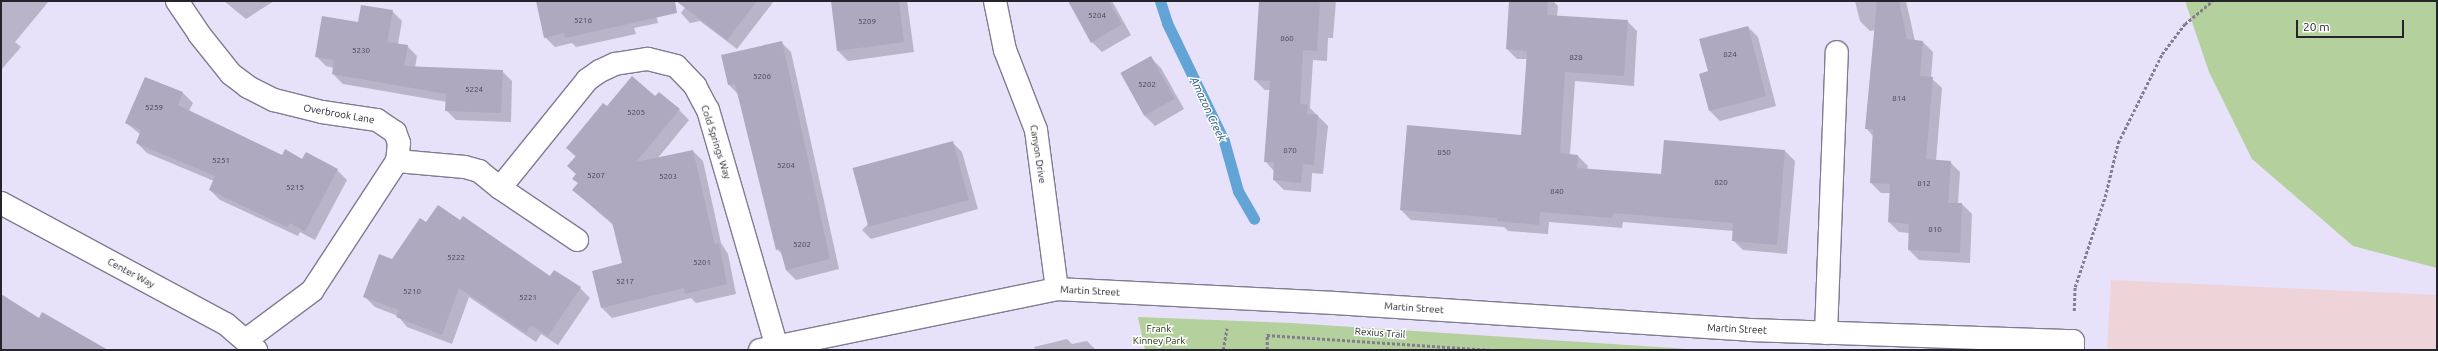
<!DOCTYPE html>
<style>
body{margin:0}
#map{position:relative;width:2438px;height:351px;overflow:hidden;background:#e8e1fa;font-family:Ubuntu,sans-serif}
div>[style]{position:absolute}
[style*='--x']{left:calc(var(--x)*1px);top:calc(var(--y)*1px);width:calc(var(--w)*1px);rotate:calc(var(--a)*1deg)}
.education>*{inset:0;background:#eed4d9}
.green>*{inset:0;background:#b4d09d}
.shadow>*{inset:0;background:#0003}
.stream>*{height:11px;margin:-5.5px;padding:0 5.5px;transform-origin:5.5px;border-radius:5.5px;background:#63a4d7}
.building>*{inset:0;background:#afa9c0;transform-origin:0 0}
.path>*{height:2.5px;margin-top:-1.25px;transform-origin:0;background:repeating-linear-gradient(90deg,#837e8f 0 3px,transparent 0 5px)}
.roads{filter:drop-shadow(1px 0 #817b91) drop-shadow(-1px 0 #817b91) drop-shadow(0 1px #817b91) drop-shadow(0 -1px #817b91)}
.minor>*{height:22px;margin:-11px;padding:0 11px;transform-origin:11px;border-radius:11px;background:#fff}
.tertiary>*{height:22px;margin:-11px;padding:0 11px;transform-origin:11px;border-radius:11px;background:#fff}
span{translate:-50% -50%;white-space:nowrap;text-align:center;line-height:1.15;-webkit-text-stroke:3px #fff;paint-order:stroke}
.number-label{font-size:8px;color:#484451}
.number-label span{-webkit-text-stroke-width:0}
.street-label{font-size:10px;color:#25232c}
.park-label{font-size:10px;color:#1a3000}
.water-label{font-size:11px;color:#1f4f72;font-style:italic}
.frame{position:absolute;inset:0;border:2px solid #25232c;pointer-events:none}
.scale{position:absolute;left:2296px;top:20px;width:108px;height:18px;box-sizing:border-box;border:2px solid #25232c;border-top:0;padding-left:5px;font-size:12px;line-height:14px;white-space:nowrap;color:#25232c;-webkit-text-stroke:3px #fff;paint-order:stroke}
</style>
<div id="map">
<div class="education">
<div style="clip-path:polygon(2111px 280px,2437px 295px,2437px 350px,2107px 350px)"></div>
</div>
<div class="green">
<div style="clip-path:polygon(2185px 1px,2437px 1px,2437px 268px,2353px 246px,2252px 159px,2209px 72px)"></div>
<div style="clip-path:polygon(1138px 317px,1291px 323px,1704px 350px,1145px 350px)"></div>
</div>
<div class="shadow">
<div style="clip-path:polygon(1px 1px,49px 1px,15px 42px,21px 47px,1px 70px)"></div>
<div style="clip-path:polygon(224px 1px,274px 1px,246px 19px)"></div>
<div style="clip-path:polygon(537px 1px,653px 1px,658px 23px,634px 28px,636px 34px,576px 47px,572px 43px,555px 47px,545px 37px)"></div>
<div style="clip-path:polygon(690px 1px,774px 1px,737px 49px,700px 21px,690px 23px,681px 13px)"></div>
<div style="clip-path:polygon(832px 1px,907px 1px,914px 52px,848px 61px,838px 51px)"></div>
<div style="clip-path:polygon(1081px 1px,1112px 1px,1131px 35px,1102px 52px,1092px 42px)"></div>
<div style="clip-path:polygon(1260px 1px,1336px 1px,1333px 38px,1328px 38px,1327px 61px,1313px 60px,1310px 108px,1328px 126px,1323px 174px,1312px 173px,1311px 192px,1284px 190px,1274px 180px,1274px 171px,1265px 161px,1271px 90px,1265px 90px,1255px 80px)"></div>
<div style="clip-path:polygon(1510px 1px,1553px 1px,1558px 6px,1557px 16px,1627px 21px,1637px 31px,1634px 86px,1575px 81px,1570px 155px,1578px 156px,1588px 166px,1587px 170px,1662px 175px,1785px 151px,1795px 161px,1787px 254px,1743px 250px,1733px 240px,1734px 231px,1623px 222px,1622px 228px,1549px 222px,1548px 234px,1508px 231px,1504px 227px,1411px 220px,1401px 210px,1522px 136px,1527px 59px,1517px 59px,1507px 49px)"></div>
<div style="clip-path:polygon(1855px 1px,1906px 1px,1915px 41px,1923px 42px,1933px 52px,1931px 78px,1942px 88px,1936px 161px,1950px 162px,1960px 172px,1958px 204px,1962px 204px,1972px 214px,1970px 263px,1919px 260px,1909px 250px,1909px 233px,1899px 232px,1889px 222px,1891px 193px,1881px 193px,1871px 183px,1873px 136px,1866px 128px,1875px 30px,1870px 31px,1860px 21px)"></div>
<div style="clip-path:polygon(392px 11px,402px 21px,398px 44px,407px 46px,417px 56px,415px 68px,502px 71px,512px 81px,511px 122px,456px 120px,446px 110px,447px 102px,343px 84px,333px 74px,334px 68px,326px 66px,316px 56px,359px 24px)"></div>
<div style="clip-path:polygon(1748px 27px,1758px 37px,1776px 106px,1720px 121px,1710px 111px,1709px 72px)"></div>
<div style="clip-path:polygon(781px 42px,791px 52px,839px 269px,796px 280px,786px 270px,783px 255px,777px 249px,739px 95px,729px 85px)"></div>
<div style="clip-path:polygon(1151px 58px,1161px 68px,1184px 109px,1155px 126px,1145px 116px,1121px 73px)"></div>
<div style="clip-path:polygon(145px 78px,183px 93px,193px 103px,189px 111px,282px 156px,337px 170px,347px 180px,315px 240px,300px 232px,298px 236px,220px 200px,210px 190px,214px 181px,147px 153px,137px 143px,140px 134px,126px 123px)"></div>
<div style="clip-path:polygon(655px 97px,679px 110px,689px 120px,657px 159px,693px 151px,703px 161px,721px 243px,728px 254px,736px 294px,696px 303px,691px 298px,612px 318px,602px 308px,623px 263px,613px 225px,573px 190px,579px 184px,574px 179px,577px 175px,568px 166px,576px 157px,567px 148px,607px 107px)"></div>
<div style="clip-path:polygon(952px 142px,962px 152px,978px 209px,871px 239px,862px 230px)"></div>
<div style="clip-path:polygon(427px 224px,550px 278px,580px 288px,590px 298px,558px 345px,541px 334px,536px 342px,469px 297px,452px 344px,407px 327px,398px 316px,375px 307px,365px 297px,392px 260px)"></div>
<div style="clip-path:polygon(1067px 339px,1072px 344px,1087px 341px,1096px 350px,1035px 350px,1034px 347px)"></div>
</div>
<div class="stream">
<div style="--x:1160;--y:1;--w:23;--a:72"></div>
<div style="--x:1167;--y:23;--w:131;--a:64.2"></div>
<div style="--x:1224;--y:141;--w:52;--a:74.4"></div>
<div style="--x:1238;--y:191;--w:32;--a:60"></div>
</div>
<div class="building">
<div style="clip-path:polygon(536px 1px,675px 1px,677px 13px,565px 38px,564px 33px,544px 38px)"></div>
<div style="clip-path:polygon(676px 1px,757px 1px,727px 40px)"></div>
<div style="clip-path:polygon(831px 1px,899px 1px,904px 42px,837px 51px)"></div>
<div style="clip-path:polygon(1068px 1px,1108px 1px,1122px 24px,1091px 43px)"></div>
<div style="clip-path:polygon(1259px 1px,1320px 1px,1317px 51px,1303px 50px,1300px 104px,1308px 105px,1307px 114px,1318px 115px,1314px 165px,1303px 164px,1301px 183px,1273px 180px,1274px 162px,1264px 162px,1270px 81px,1254px 80px)"></div>
<div style="clip-path:polygon(1509px 1px,1548px 1px,1547px 15px,1628px 20px,1624px 76px,1565px 72px,1560px 153px,1578px 155px,1577px 168px,1661px 174px,1664px 140px,1785px 150px,1777px 245px,1732px 241px,1733px 223px,1613px 213px,1612px 218px,1540px 212px,1539px 225px,1497px 221px,1497px 218px,1400px 210px,1407px 125px,1521px 135px,1527px 51px,1506px 49px)"></div>
<div style="clip-path:polygon(1877px 1px,1899px 1px,1907px 39px,1923px 41px,1920px 76px,1933px 77px,1926px 159px,1951px 161px,1948px 203px,1962px 203px,1960px 253px,1908px 250px,1909px 224px,1888px 222px,1890px 184px,1870px 183px,1873px 129px,1865px 129px)"></div>
<div style="clip-path:polygon(361px 5px,393px 10px,387px 42px,408px 45px,404px 66px,503px 70px,501px 113px,445px 111px,446px 94px,332px 74px,334px 60px,315px 57px,322px 16px,358px 22px)"></div>
<div style="clip-path:polygon(1748px 26px,1766px 96px,1709px 111px,1699px 74px,1708px 71px,1699px 39px)"></div>
<div style="clip-path:polygon(782px 41px,830px 259px,786px 270px,780px 249px,776px 250px,735px 84px,728px 85px,721px 55px)"></div>
<div style="left:1151px;top:56px;width:49px;height:35px;rotate:61deg"></div>
<div style="clip-path:polygon(632px 76px,655px 96px,659px 92px,680px 109px,636px 162px,693px 150px,712px 233px,715px 244px,719px 243px,727px 284px,685px 294px,684px 288px,601px 308px,592px 271px,622px 263px,612px 222px,572px 190px,578px 183px,572px 179px,576px 174px,567px 166px,576px 156px,566px 148px,603px 103px,607px 106px)"></div>
<div style="clip-path:polygon(145px 77px,183px 92px,178px 105px,282px 155px,285px 149px,302px 159px,306px 152px,338px 169px,305px 231px,290px 223px,287px 227px,209px 190px,215px 176px,136px 143px,141px 130px,125px 123px)"></div>
<div style="left:953px;top:141px;width:61px;height:104px;rotate:75deg"></div>
<div style="clip-path:polygon(438px 205px,460px 220px,463px 216px,550px 276px,554px 270px,581px 287px,548px 336px,531px 325px,526px 333px,459px 288px,442px 335px,396px 317px,399px 310px,363px 297px,379px 254px,392px 259px,420px 218px,426px 222px)"></div>
<div style="clip-path:polygon(1px 294px,39px 318px,42px 312px,108px 350px,1px 350px)"></div>
</div>
<div class="path">
<div style="--x:2074;--y:311;--w:24;--a:-88"></div>
<div style="--x:2075;--y:287;--w:95;--a:-71.6"></div>
<div style="--x:2105;--y:197;--w:56;--a:-76.5"></div>
<div style="--x:2118;--y:143;--w:99;--a:-63.7"></div>
<div style="--x:2162;--y:54;--w:38;--a:-53"></div>
<div style="--x:2185;--y:24;--w:35;--a:-40"></div>
<div style="--x:1267;--y:335;--w:225;--a:3.8"></div>
<div style="--x:1223;--y:350;--w:22;--a:-80"></div>
<div style="--x:1267;--y:350;--w:16;--a:-90"></div>
</div>
<div class="roads">
<div class="minor">
<div style="--x:177;--y:1;--w:40;--a:56"></div>
<div style="--x:199;--y:34;--w:51;--a:51.3"></div>
<div style="--x:231;--y:74;--w:21;--a:37"></div>
<div style="--x:248;--y:87;--w:29;--a:27"></div>
<div style="--x:274;--y:100;--w:49;--a:14"></div>
<div style="--x:322;--y:112;--w:56;--a:8.3"></div>
<div style="--x:377;--y:120;--w:22;--a:34"></div>
<div style="--x:395;--y:132;--w:12;--a:70"></div>
<div style="--x:399;--y:143;--w:18;--a:96"></div>
<div style="--x:397;--y:161;--w:155;--a:123.2"></div>
<div style="--x:312;--y:291;--w:82;--a:143.4"></div>
<div style="--x:995;--y:1;--w:50;--a:78.5"></div>
<div style="--x:1005;--y:50;--w:86;--a:68.8"></div>
<div style="--x:1036;--y:130;--w:160;--a:82.5"></div>
<div style="--x:397;--y:161;--w:68;--a:5"></div>
<div style="--x:465;--y:167;--w:15;--a:16"></div>
<div style="--x:479;--y:171;--w:27;--a:39"></div>
<div style="--x:500;--y:188;--w:139;--a:-51.1"></div>
<div style="--x:587;--y:80;--w:16;--a:-35"></div>
<div style="--x:600;--y:71;--w:17;--a:-25"></div>
<div style="--x:615;--y:64;--w:33;--a:-9"></div>
<div style="--x:648;--y:59;--w:29;--a:14"></div>
<div style="--x:676;--y:66;--w:28;--a:46"></div>
<div style="--x:695;--y:86;--w:27;--a:62"></div>
<div style="--x:708;--y:110;--w:247;--a:73.8"></div>
<div style="--x:500;--y:188;--w:93;--a:34"></div>
<div style="--x:1;--y:203;--w:255;--a:28.3"></div>
<div style="--x:226;--y:324;--w:40;--a:41"></div>
<div style="--x:1826;--y:333;--w:281;--a:-87.8"></div>
</div>
<div class="tertiary">
<div style="--x:760;--y:350;--w:303;--a:-11.6"></div>
<div style="--x:1057;--y:289;--w:277;--a:2.9"></div>
<div style="--x:1334;--y:303;--w:417;--a:3.7"></div>
<div style="--x:1750;--y:330;--w:323;--a:2"></div>
<div style="--x:2073;--y:341;--w:9;--a:90"></div>
</div>
</div>
<div class="number-label">
<span style="left:1097px;top:16px">5204</span>
<span style="left:583px;top:21px">5216</span>
<span style="left:867px;top:22px">5209</span>
<span style="left:1287px;top:39px">860</span>
<span style="left:361px;top:51px">5230</span>
<span style="left:1730px;top:55px">824</span>
<span style="left:1576px;top:58px">828</span>
<span style="left:762px;top:77px">5206</span>
<span style="left:1147px;top:85px">5202</span>
<span style="left:474px;top:90px">5224</span>
<span style="left:1899px;top:99px">814</span>
<span style="left:154px;top:108px">5259</span>
<span style="left:636px;top:113px">5205</span>
<span style="left:1290px;top:151px">870</span>
<span style="left:1444px;top:153px">850</span>
<span style="left:221px;top:161px">5251</span>
<span style="left:786px;top:166px">5204</span>
<span style="left:596px;top:176px">5207</span>
<span style="left:668px;top:177px">5203</span>
<span style="left:1721px;top:183px">820</span>
<span style="left:1924px;top:184px">812</span>
<span style="left:295px;top:188px">5215</span>
<span style="left:1557px;top:192px">840</span>
<span style="left:1935px;top:230px">810</span>
<span style="left:802px;top:245px">5202</span>
<span style="left:456px;top:258px">5222</span>
<span style="left:702px;top:263px">5201</span>
<span style="left:625px;top:282px">5217</span>
<span style="left:412px;top:292px">5210</span>
<span style="left:528px;top:298px">5221</span>
</div>
<div class="street-label">
<span style="left:339px;top:114px;rotate:10deg">Overbrook Lane</span>
<span style="left:716px;top:142px;rotate:72deg">Cold Springs Way</span>
<span style="left:1038px;top:154px;rotate:81deg">Canyon Drive</span>
<span style="left:131px;top:273px;rotate:28deg">Center Way</span>
<span style="left:1090px;top:291px;rotate:3deg">Martin Street</span>
<span style="left:1414px;top:308px;rotate:4deg">Martin Street</span>
<span style="left:1737px;top:329px;rotate:3deg">Martin Street</span>
<span style="left:1380px;top:333px;rotate:4deg">Rexius Trail</span>
</div>
<div class="park-label">
<span style="left:1159px;top:334px">Frank<br>Kinney Park</span>
</div>
<div class="water-label">
<span style="left:1208px;top:109px;rotate:65deg">Amazon Creek</span>
</div>
<div class="frame"></div>
<div class="scale">20 m</div>
</div>
